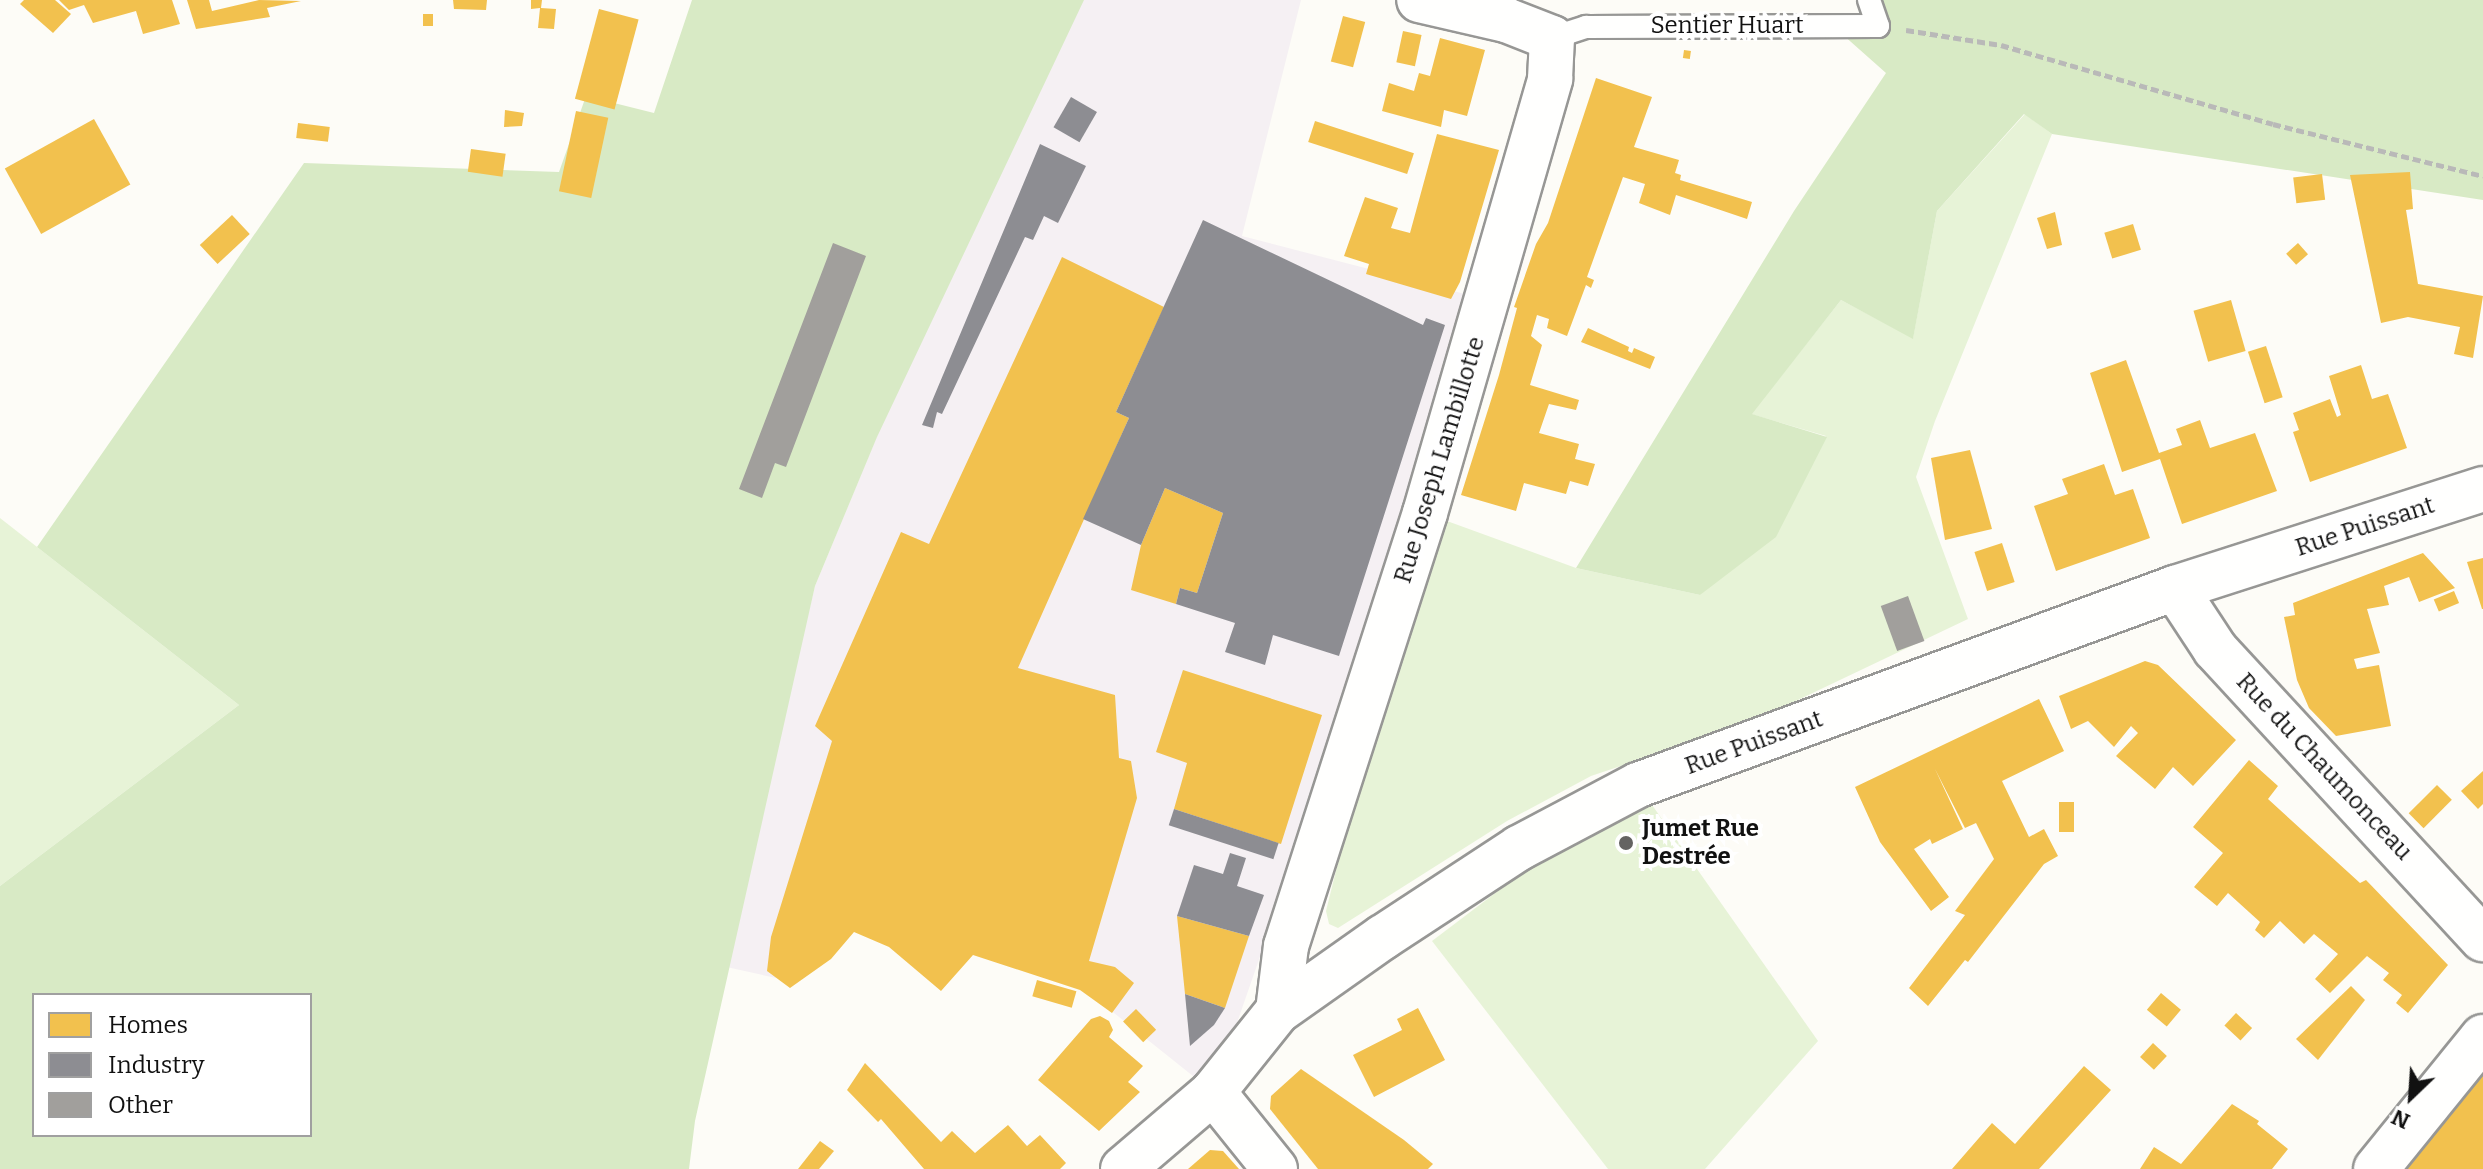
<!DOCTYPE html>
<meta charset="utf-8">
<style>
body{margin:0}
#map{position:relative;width:2483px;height:1169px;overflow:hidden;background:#fdfcf7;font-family:Bitter,serif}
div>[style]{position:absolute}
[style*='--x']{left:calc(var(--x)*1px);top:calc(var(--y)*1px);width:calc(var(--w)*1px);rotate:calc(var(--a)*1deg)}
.industrial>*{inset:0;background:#f5f0f3}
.green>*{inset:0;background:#e7f3d7}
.forest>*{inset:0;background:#d8eac5}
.homes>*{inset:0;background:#f2c14e;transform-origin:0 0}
.industry>*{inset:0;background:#8d8d92;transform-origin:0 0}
.building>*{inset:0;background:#a19f9c;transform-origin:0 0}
.path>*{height:5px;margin-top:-2.5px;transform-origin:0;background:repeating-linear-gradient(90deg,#b9b9b8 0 8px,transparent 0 12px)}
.roads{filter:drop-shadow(2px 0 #979795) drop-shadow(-2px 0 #979795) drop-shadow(0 2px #979795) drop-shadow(0 -2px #979795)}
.service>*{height:22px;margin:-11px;padding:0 11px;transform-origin:11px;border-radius:11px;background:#fffffe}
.minor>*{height:44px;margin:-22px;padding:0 22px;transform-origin:22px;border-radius:22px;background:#fffffe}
.dots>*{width:22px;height:22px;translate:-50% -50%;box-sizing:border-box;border:4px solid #fff;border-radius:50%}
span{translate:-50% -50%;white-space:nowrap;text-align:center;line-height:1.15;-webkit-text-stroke:8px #fff;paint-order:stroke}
.street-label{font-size:24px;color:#111}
.poi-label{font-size:24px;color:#111;font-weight:700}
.left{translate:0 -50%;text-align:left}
.legend{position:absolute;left:32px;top:993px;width:280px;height:144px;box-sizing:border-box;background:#fff;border:2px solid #a0a0a0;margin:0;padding:10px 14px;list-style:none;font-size:24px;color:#111}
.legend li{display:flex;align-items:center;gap:16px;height:40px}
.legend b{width:40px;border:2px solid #a0a0a0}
.north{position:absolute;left:2371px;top:1057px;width:80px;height:80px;-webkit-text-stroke:6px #fff;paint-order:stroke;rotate:205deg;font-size:22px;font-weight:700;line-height:32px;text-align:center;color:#111}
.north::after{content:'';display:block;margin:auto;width:28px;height:36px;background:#111;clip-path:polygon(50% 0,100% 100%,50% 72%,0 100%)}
</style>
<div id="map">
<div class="industrial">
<div style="clip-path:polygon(1079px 0,1301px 0,1242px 236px,1488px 300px,1213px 1092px,1069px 977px,829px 920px,776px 978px,722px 966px,815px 586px,992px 158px)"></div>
</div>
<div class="green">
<div style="clip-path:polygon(2025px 114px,2052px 134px,1935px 421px,1916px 477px,1968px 619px,1752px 722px,1591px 776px,1507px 821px,1338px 928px,1329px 924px,1326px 911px,1425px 513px,1576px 568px,1700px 595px,1826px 436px,1751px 414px,1841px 300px,1913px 338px,1937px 211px)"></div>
<div style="clip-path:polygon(0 518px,239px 705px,0 886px)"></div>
<div style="clip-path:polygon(1638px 785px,1818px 1041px,1705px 1169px,1608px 1169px,1432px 941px)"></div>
</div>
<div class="forest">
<div style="clip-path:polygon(evenodd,692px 0,1084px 0,877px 437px,815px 586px,695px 1121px,689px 1169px,0 1169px,0 886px,239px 705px,37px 547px,304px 163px,559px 172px,586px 96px,654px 113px,692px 0,34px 995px,310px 995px,310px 1135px,34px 1135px,34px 995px)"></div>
<div style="clip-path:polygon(1869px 0,2483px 0,2483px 200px,2052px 134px,2024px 114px,1937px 211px,1913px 339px,1841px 300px,1752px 414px,1827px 437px,1776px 537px,1700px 595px,1576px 568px,1794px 211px,1886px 73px,1833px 26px,1877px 26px)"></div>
</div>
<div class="homes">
<div style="clip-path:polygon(24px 0,55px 0,71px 14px,53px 33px,20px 4px)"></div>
<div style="clip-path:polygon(59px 0,172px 0,180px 24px,143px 34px,136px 11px,93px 23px,84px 5px,69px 10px)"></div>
<div style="clip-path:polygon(187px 0,209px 0,212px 11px,259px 0,301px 1px,267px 8px,270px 17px,196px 29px)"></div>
<div style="clip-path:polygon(453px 0,487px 0,486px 10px,454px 9px)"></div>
<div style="clip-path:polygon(531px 0,542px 0,541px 8px,556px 9px,554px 29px,538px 28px,540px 8px,531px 9px)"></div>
<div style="left:599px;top:9px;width:41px;height:93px;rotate:15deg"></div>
<div style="left:423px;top:14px;width:10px;height:12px"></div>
<div style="left:1343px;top:16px;width:23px;height:47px;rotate:15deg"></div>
<div style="left:1403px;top:31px;width:19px;height:32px;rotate:12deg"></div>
<div style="clip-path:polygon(1440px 38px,1485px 50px,1467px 116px,1444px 110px,1441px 127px,1382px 111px,1389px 83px,1414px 91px,1419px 73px,1430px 76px)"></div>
<div style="left:1684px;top:50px;width:7px;height:8px;rotate:8deg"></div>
<div style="clip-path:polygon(1596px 78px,1652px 97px,1634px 147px,1679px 160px,1675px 173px,1681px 175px,1680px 180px,1752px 202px,1747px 219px,1676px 195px,1670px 215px,1639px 203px,1645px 184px,1623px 177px,1587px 277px,1594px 280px,1591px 288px,1586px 285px,1567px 336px,1547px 328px,1549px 319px,1537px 315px,1531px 336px,1542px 345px,1530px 385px,1579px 400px,1576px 410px,1549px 404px,1539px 433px,1579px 444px,1575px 459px,1595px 464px,1588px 486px,1570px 481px,1566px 494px,1524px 483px,1516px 511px,1461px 495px,1499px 375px,1517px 308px,1514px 307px,1536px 244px,1548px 223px)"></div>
<div style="clip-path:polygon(505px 110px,524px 113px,522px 126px,504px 127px)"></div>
<div style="left:576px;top:111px;width:33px;height:82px;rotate:12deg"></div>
<div style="left:94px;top:119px;width:75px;height:102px;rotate:61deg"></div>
<div style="left:1315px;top:121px;width:104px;height:22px;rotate:18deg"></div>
<div style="left:298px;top:123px;width:32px;height:15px;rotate:7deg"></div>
<div style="clip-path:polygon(1437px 134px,1499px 150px,1460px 282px,1451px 299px,1366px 274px,1369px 264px,1344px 256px,1365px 197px,1398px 208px,1391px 228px,1410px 233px)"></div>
<div style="left:471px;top:149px;width:35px;height:23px;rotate:8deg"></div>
<div style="clip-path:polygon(2410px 172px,2413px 209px,2406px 210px,2418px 284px,2483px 296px,2473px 358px,2454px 354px,2460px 327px,2408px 317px,2381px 323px,2350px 175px)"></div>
<div style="left:2322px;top:174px;width:26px;height:29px;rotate:83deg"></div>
<div style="clip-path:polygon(2055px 212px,2062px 245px,2047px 249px,2037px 218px)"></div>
<div style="left:232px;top:215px;width:26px;height:44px;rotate:47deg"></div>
<div style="left:2133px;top:224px;width:27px;height:30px;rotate:73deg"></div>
<div style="left:2298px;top:243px;width:15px;height:16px;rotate:48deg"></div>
<div style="clip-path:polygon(1062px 257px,1164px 307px,1116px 412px,1129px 418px,1018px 668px,1115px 695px,1119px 758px,1131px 761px,1137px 798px,1089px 961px,1115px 967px,1134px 983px,1112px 1013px,1080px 990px,973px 955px,941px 991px,889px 947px,854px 932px,831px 959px,790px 988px,767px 971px,771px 937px,832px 741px,815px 726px,901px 532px,929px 544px)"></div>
<div style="left:2231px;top:300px;width:53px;height:39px;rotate:74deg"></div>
<div style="clip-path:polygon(1588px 328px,1629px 347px,1628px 351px,1632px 353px,1634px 348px,1655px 357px,1650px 369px,1581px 342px)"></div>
<div style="left:2266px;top:346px;width:54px;height:19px;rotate:72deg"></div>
<div style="clip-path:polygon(2126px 360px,2159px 453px,2182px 445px,2176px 429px,2200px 420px,2210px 448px,2255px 433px,2277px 491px,2182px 524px,2160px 459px,2122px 472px,2090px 373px)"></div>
<div style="clip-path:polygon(2361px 365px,2372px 399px,2388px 394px,2407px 448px,2310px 482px,2293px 432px,2299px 430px,2293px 413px,2330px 399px,2337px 417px,2341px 415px,2329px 376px)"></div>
<div style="clip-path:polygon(1970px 450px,1992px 529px,1945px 540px,1931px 458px)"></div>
<div style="clip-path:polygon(2104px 464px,2115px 495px,2133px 489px,2150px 538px,2056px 571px,2034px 506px,2068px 494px,2062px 479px)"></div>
<div style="clip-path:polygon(1165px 488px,1223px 513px,1197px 593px,1180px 588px,1176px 604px,1131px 590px,1141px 545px)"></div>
<div style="left:2002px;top:543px;width:41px;height:29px;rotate:72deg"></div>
<div style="clip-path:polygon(2423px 553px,2455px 588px,2419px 602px,2409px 577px,2384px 586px,2389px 605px,2367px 609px,2380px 653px,2354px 659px,2357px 669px,2379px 665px,2391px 726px,2336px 736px,2309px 708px,2297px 680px,2284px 617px,2295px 615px,2293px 603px)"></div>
<div style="clip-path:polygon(2483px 558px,2483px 609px,2482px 609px,2467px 562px)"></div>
<div style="left:2454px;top:591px;width:13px;height:22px;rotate:67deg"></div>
<div style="clip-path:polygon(2145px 661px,2158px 665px,2236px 740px,2193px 786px,2173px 767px,2155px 789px,2116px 756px,2138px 733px,2131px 726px,2114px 747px,2088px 721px,2071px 729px,2059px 696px)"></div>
<div style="clip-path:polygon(1183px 670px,1322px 715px,1281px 844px,1174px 809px,1187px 763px,1156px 752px)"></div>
<div style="clip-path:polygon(2039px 699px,2064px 751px,2002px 781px,2029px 837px,2044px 829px,2058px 856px,2044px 864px,1968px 962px,1965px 960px,1928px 1006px,1909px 988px,1965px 915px,1955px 911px,1994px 859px,1976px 823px,1965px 828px,1935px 769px,1963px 829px,1932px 844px,1930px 839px,1914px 849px,1949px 897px,1931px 911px,1880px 842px,1855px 787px)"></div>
<div style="clip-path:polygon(2249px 760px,2278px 786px,2268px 799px,2360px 883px,2366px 880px,2448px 965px,2408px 1013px,2396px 1003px,2402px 995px,2383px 980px,2389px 973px,2367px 956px,2330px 993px,2315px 979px,2338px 954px,2314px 934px,2304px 944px,2280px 921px,2264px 938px,2255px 930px,2260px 922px,2228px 893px,2217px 906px,2194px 887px,2223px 853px,2193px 827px)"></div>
<div style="clip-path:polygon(2483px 771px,2483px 804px,2478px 809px,2461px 791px)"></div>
<div style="left:2437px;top:785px;width:21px;height:40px;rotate:45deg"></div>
<div style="left:2059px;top:802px;width:15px;height:30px"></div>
<div style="clip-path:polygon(1177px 916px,1249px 936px,1225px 1008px,1185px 994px)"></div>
<div style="left:1037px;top:980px;width:41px;height:17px;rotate:16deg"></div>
<div style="clip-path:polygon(2351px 986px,2365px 1000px,2318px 1060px,2296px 1039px)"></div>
<div style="left:2161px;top:993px;width:26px;height:22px;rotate:40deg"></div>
<div style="clip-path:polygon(1418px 1008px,1445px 1060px,1374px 1097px,1353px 1055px,1402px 1030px,1397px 1019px)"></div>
<div style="left:1136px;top:1009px;width:29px;height:18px;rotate:46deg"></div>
<div style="left:2236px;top:1013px;width:22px;height:17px;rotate:43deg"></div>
<div style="clip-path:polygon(1100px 1016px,1109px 1021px,1113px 1030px,1109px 1037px,1143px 1066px,1128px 1082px,1140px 1092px,1099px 1131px,1038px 1080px,1091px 1019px)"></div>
<div style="left:2153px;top:1043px;width:19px;height:19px;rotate:43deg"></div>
<div style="clip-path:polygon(865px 1063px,941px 1142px,952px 1131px,975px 1153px,1008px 1125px,1027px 1146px,1040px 1135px,1066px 1163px,1060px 1169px,924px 1169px,881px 1119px,878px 1122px,847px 1090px)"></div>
<div style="clip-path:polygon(2483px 1065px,2483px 1169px,2403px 1169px)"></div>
<div style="clip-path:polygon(2084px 1066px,2111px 1090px,2039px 1169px,1952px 1169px,1992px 1123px,2015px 1144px)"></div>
<div style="clip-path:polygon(1301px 1069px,1404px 1140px,1433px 1164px,1428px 1169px,1318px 1169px,1270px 1109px,1271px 1096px)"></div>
<div style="clip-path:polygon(2232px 1104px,2259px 1121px,2257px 1124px,2288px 1149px,2272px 1169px,2140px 1169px,2154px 1147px,2181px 1164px)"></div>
<div style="clip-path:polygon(820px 1141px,834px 1151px,819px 1169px,798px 1169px)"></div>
<div style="clip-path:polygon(1210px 1150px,1223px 1151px,1239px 1169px,1188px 1169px)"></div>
</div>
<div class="industry">
<div style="left:1071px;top:97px;width:30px;height:35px;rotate:30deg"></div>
<div style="clip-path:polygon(1040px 144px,1086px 166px,1058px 223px,1044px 216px,1033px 240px,1025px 237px,942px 414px,937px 412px,933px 428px,922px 425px)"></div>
<div style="clip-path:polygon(1203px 220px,1423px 325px,1426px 318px,1445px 325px,1339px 656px,1273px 635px,1265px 665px,1225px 652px,1235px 623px,1176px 604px,1180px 588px,1197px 593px,1223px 513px,1165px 488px,1141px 545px,1083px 519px,1129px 418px,1116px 412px)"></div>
<div style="left:1174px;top:809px;width:110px;height:17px;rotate:18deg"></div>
<div style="clip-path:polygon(1230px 853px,1246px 858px,1237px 886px,1264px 895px,1249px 936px,1177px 916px,1194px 865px,1223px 874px)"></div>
<div style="clip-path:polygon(1185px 994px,1225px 1008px,1214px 1025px,1190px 1046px)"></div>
</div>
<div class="building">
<div style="clip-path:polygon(833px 243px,866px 256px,786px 467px,775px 463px,762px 498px,739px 489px)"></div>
<div style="left:1908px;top:596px;width:48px;height:29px;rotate:70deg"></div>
</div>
<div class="path">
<div style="--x:1906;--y:30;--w:96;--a:9"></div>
<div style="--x:2001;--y:45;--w:283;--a:16.2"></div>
<div style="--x:2273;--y:124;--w:216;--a:13.9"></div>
</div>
<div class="roads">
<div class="service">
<div style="--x:1552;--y:38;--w:36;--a:-18"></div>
<div style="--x:1586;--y:27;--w:292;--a:-0.2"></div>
<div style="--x:1878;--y:26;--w:28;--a:-109"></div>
</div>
<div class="minor">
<div style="--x:2175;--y:588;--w:73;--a:56.7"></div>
<div style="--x:2215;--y:649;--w:395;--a:47.3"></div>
<div style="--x:1278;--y:1011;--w:65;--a:-83"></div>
<div style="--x:1286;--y:946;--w:455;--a:-72.2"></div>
<div style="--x:1425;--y:513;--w:452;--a:-73.9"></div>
<div style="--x:1550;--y:79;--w:41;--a:-87.2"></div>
<div style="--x:1552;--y:38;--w:49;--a:-158.6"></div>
<div style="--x:1506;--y:20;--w:89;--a:-167.1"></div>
<div style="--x:1213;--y:1092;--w:99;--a:51.2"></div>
<div style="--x:1123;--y:1169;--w:118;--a:-40.5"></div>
<div style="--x:1213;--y:1092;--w:104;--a:-51.3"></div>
<div style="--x:1278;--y:1011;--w:128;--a:-35.2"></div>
<div style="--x:1383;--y:937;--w:163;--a:-33.2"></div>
<div style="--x:1519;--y:848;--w:135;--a:-27.9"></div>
<div style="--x:1638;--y:785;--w:572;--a:-20.15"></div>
<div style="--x:2175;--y:588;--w:324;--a:-17.8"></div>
<div style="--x:2376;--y:1169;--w:170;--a:-51"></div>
</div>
</div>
<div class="dots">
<div style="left:1626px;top:843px;background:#646362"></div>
</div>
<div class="street-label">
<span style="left:1727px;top:26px">Sentier Huart</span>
<span style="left:1440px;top:460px;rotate:-73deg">Rue Joseph Lambillotte</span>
<span style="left:2365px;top:527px;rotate:-18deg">Rue Puissant</span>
<span style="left:1754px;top:743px;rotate:-20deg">Rue Puissant</span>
<span style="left:2324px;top:767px;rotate:47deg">Rue du Chaumonceau</span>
</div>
<div class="poi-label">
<span class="left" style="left:1642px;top:843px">Jumet Rue<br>Destrée</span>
</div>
<ul class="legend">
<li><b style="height:22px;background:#f2c14e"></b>Homes</li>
<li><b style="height:22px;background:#8d8d92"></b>Industry</li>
<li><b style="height:22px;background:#a19f9c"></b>Other</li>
</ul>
<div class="north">N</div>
</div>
